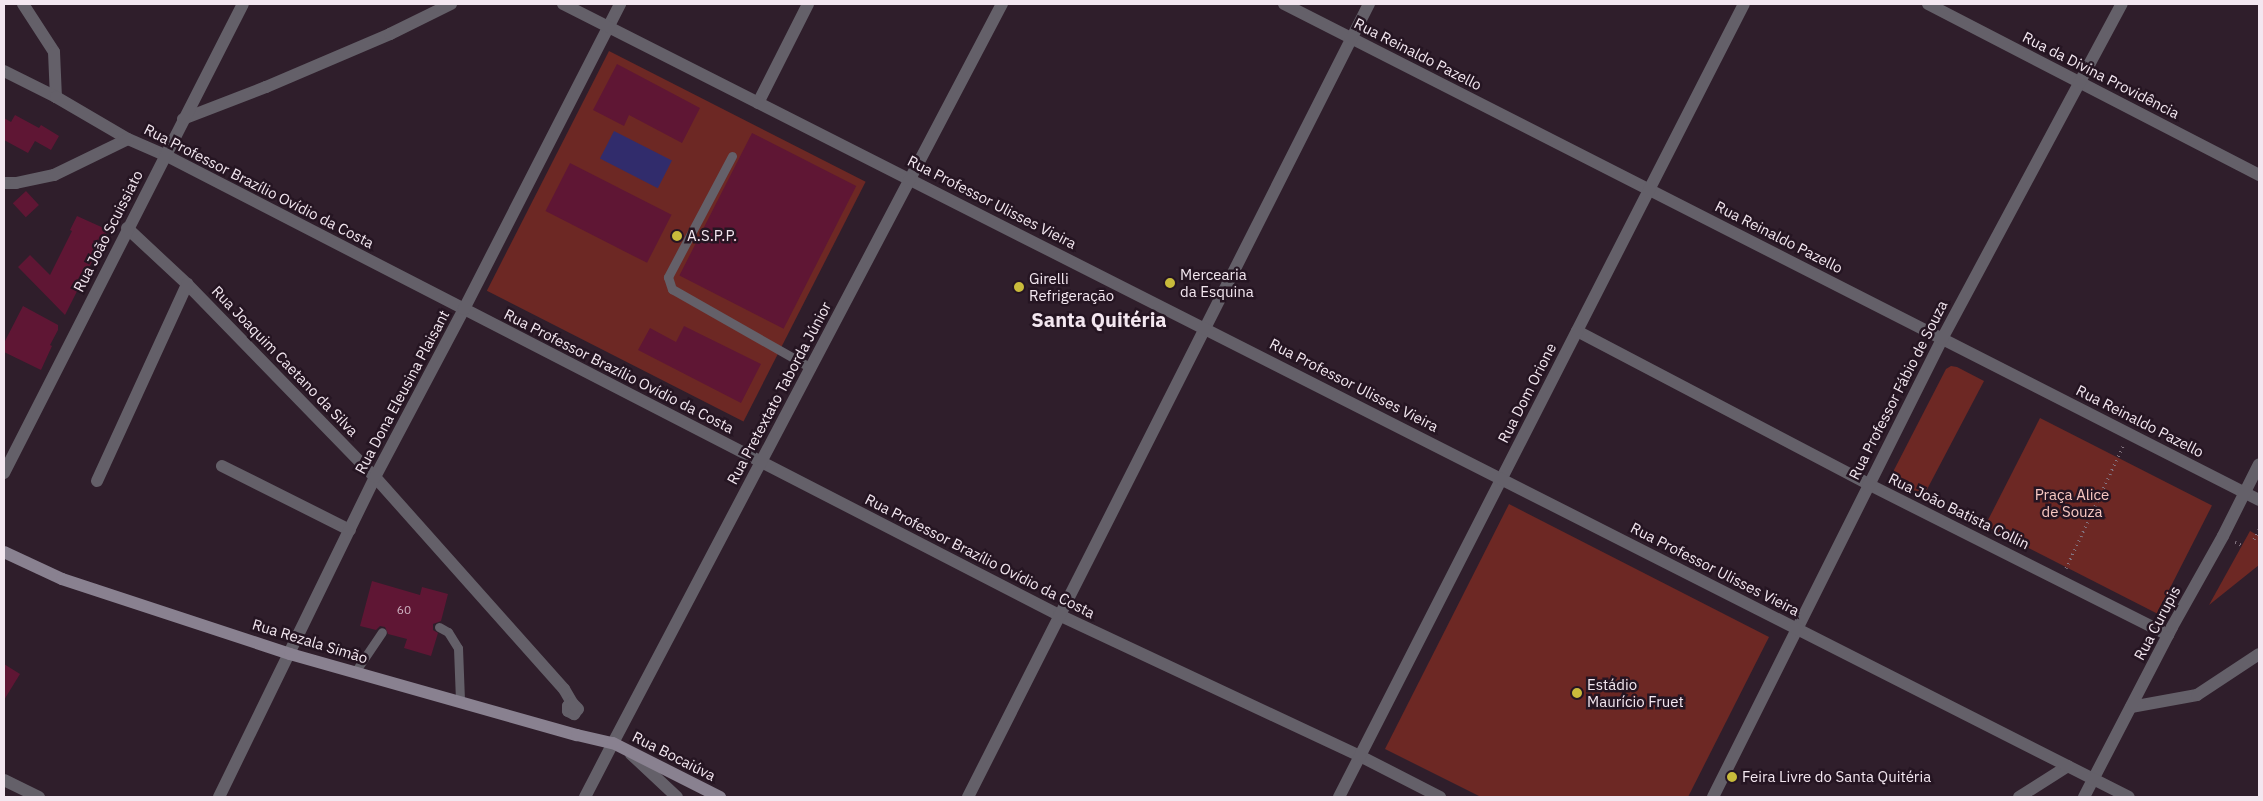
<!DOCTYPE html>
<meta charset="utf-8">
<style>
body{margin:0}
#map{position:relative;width:2263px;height:801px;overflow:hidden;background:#2f1e2b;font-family:"IBM Plex Sans",sans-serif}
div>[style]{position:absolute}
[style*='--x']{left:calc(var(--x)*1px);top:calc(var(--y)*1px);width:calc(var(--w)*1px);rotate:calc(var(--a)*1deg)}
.green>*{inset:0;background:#6d2824;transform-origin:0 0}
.water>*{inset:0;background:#312c6c;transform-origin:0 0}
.building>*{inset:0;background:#5f1634;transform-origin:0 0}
.path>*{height:3px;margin-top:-1.5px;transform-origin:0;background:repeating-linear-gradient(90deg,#837480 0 1px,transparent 0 5px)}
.service>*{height:9px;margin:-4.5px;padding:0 4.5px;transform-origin:4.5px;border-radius:4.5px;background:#646069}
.minor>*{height:12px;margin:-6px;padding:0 6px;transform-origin:6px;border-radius:6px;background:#646069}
.tertiary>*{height:12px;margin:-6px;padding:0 6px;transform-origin:6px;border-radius:6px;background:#646069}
.secondary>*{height:12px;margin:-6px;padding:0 6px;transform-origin:6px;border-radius:6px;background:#898190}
.dots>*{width:14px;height:14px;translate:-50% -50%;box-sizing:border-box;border:2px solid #251522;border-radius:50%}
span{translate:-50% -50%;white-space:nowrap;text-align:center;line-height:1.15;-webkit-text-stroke:5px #251522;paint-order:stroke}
.number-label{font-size:12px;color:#ceb3c1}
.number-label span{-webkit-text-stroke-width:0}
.street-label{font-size:15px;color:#f3e7f0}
.poi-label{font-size:15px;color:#f3e7f0}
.left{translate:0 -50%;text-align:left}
.park-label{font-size:15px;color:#f7c7c1}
.district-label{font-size:20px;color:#f3e7f0;font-weight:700}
.frame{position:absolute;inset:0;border:5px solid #f3e7f0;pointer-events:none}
</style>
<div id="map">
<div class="green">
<div style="left:609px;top:51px;width:288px;height:269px;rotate:27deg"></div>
<div style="clip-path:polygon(1951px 366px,1957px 367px,1984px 381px,1923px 497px,1897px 482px,1893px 476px,1894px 470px,1946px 369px)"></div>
<div style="left:2040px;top:418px;width:193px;height:121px;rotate:27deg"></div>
<div style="clip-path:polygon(1509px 504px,1769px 637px,1688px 797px,1481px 797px,1385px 749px)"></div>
<div style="clip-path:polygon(2250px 531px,2259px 536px,2259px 565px,2209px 605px)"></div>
</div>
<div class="water">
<div style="left:614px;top:131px;width:65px;height:31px;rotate:27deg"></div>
</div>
<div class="building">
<div style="clip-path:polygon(617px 64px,700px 108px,682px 143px,629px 115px,624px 126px,593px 110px)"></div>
<div style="clip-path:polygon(15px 115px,39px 128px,41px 125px,59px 136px,51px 150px,35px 141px,28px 153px,4px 140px,4px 118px,11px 122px)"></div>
<div style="left:752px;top:133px;width:117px;height:160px;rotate:27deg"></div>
<div style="left:570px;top:163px;width:114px;height:54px;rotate:27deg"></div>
<div style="left:26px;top:191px;width:19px;height:18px;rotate:47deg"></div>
<div style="clip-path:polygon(77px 216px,108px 230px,65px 315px,18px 267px,30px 255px,50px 275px,72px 231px,70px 230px)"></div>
<div style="clip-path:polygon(23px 306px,58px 325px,58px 330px,50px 345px,52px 346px,41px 370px,4px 352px,4px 343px)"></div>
<div style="clip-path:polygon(684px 326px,761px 364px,741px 403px,638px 350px,650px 328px,676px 342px)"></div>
<div style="clip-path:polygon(372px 581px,420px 595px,422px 587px,448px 594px,441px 621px,433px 624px,433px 630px,438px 633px,431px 656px,404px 648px,407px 639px,388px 634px,385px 627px,380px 626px,376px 630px,360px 626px)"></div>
<div style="clip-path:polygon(4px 664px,20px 674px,4px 700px)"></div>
</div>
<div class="path">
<div style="--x:2095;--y:506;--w:66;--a:-65"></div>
<div style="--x:2254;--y:539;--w:11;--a:-63"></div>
<div style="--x:2235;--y:542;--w:8;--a:23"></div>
<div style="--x:2066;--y:568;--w:54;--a:-64.9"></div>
</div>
<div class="service">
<div style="--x:732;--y:156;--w:137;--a:117.9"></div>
<div style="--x:668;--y:277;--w:13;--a:72"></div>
<div style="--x:672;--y:289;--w:160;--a:29.6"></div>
<div style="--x:439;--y:627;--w:10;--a:29"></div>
<div style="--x:448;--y:632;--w:19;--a:58"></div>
<div style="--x:458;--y:648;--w:53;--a:87.8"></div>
<div style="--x:355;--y:672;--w:48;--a:-56"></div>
</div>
<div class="minor">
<div style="--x:23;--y:4;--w:57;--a:57.1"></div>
<div style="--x:54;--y:52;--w:45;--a:87.5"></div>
<div style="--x:1284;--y:4;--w:1094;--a:26.96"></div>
<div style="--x:1928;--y:4;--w:373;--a:27.3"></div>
<div style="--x:4;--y:71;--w:58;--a:26.6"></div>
<div style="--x:56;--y:97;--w:83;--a:30.3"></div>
<div style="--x:128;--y:139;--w:40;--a:23.4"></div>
<div style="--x:165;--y:155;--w:1005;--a:27.23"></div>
<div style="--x:1059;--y:615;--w:332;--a:25.1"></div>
<div style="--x:1360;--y:756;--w:90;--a:27.1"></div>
<div style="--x:758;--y:103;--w:111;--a:-63.2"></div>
<div style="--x:183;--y:119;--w:89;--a:-21.1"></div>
<div style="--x:266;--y:87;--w:135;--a:-23.1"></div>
<div style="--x:390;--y:34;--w:68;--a:-26.2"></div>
<div style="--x:910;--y:179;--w:198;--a:-62.3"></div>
<div style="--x:4;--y:183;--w:12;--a:0"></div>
<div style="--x:16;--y:183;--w:39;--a:-12"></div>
<div style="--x:54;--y:175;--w:82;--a:-25.9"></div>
<div style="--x:127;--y:228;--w:82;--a:43"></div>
<div style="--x:187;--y:284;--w:269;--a:45.8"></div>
<div style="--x:375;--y:477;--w:284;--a:48.3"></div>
<div style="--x:564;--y:689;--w:16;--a:60"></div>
<div style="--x:572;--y:703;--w:5;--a:143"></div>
<div style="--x:568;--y:706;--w:5;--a:90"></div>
<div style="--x:568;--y:711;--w:7;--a:27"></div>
<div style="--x:574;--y:714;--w:6;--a:-51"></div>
<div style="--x:578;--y:709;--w:8;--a:-135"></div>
<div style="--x:1577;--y:331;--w:329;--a:27.7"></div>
<div style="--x:1868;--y:484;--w:336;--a:26.7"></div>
<div style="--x:222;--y:466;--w:143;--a:26.6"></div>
<div style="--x:4;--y:473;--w:526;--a:-63"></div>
<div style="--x:97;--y:481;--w:217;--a:-65.4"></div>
<div style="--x:2131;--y:707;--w:67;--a:-10.3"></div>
<div style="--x:2197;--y:695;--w:74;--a:-33.5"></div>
<div style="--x:631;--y:754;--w:63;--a:43.1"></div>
<div style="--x:4;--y:780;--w:39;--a:26"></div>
<div style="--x:219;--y:797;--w:356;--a:-64"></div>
<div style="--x:375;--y:477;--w:190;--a:-62.1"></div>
<div style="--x:464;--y:309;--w:343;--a:-62.9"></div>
<div style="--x:585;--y:797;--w:61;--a:-62.6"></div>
<div style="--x:968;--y:797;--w:889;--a:-63.18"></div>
<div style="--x:1339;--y:797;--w:890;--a:-62.95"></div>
<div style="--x:1713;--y:797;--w:512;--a:-63.43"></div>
<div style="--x:1942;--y:339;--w:380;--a:-61.8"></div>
<div style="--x:2019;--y:797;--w:58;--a:-32.3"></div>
<div style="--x:2084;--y:797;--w:191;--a:-62.6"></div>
<div style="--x:2172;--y:627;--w:104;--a:-60.7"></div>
<div style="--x:2223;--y:536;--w:80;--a:-63.4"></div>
</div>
<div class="tertiary">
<div style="--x:563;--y:4;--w:1755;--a:26.86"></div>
<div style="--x:613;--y:743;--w:637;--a:-62.23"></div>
</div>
<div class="secondary">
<div style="--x:4;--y:552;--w:64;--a:25"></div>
<div style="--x:62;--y:579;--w:240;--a:18.2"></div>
<div style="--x:290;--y:654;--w:298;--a:15.8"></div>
<div style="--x:577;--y:735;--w:37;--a:13"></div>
<div style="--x:613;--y:743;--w:120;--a:26.8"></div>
</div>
<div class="dots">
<div style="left:677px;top:236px;background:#c9bb3b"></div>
<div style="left:1170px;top:283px;background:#c9bb3b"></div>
<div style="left:1019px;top:287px;background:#c9bb3b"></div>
<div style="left:1577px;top:693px;background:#c9bb3b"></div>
<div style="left:1732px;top:777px;background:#c9bb3b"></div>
</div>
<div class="number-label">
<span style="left:404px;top:610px">60</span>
</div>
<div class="street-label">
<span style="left:1418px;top:54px;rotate:27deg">Rua Reinaldo Pazello</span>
<span style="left:2101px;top:75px;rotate:27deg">Rua da Divina Providência</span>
<span style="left:259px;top:186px;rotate:27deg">Rua Professor Brazílio Ovídio da Costa</span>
<span style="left:992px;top:202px;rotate:27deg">Rua Professor Ulisses Vieira</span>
<span style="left:108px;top:231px;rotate:-63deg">Rua João Scuissiato</span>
<span style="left:1779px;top:237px;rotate:27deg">Rua Reinaldo Pazello</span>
<span style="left:285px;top:361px;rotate:46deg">Rua Joaquim Caetano da Silva</span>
<span style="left:619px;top:371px;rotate:27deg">Rua Professor Brazílio Ovídio da Costa</span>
<span style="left:1354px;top:385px;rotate:27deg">Rua Professor Ulisses Vieira</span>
<span style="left:1898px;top:390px;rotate:-63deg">Rua Professor Fábio de Souza</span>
<span style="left:402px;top:392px;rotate:-62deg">Rua Dona Eleusina Plaisant</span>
<span style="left:779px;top:393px;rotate:-62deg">Rua Pretextato Taborda Júnior</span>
<span style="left:1527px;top:393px;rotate:-63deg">Rua Dom Orione</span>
<span style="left:2140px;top:421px;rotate:27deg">Rua Reinaldo Pazello</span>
<span style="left:1959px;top:511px;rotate:26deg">Rua João Batista Collin</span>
<span style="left:980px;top:556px;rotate:27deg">Rua Professor Brazílio Ovídio da Costa</span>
<span style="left:1715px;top:569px;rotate:27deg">Rua Professor Ulisses Vieira</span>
<span style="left:2157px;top:623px;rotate:-62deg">Rua Curupis</span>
<span style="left:310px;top:641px;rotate:17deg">Rua Rezala Simão</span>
<span style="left:674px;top:756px;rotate:27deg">Rua Bocaiúva</span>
</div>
<div class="poi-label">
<span class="left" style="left:687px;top:236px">A.S.P.P.</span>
<span class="left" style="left:1180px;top:283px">Mercearia<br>da Esquina</span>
<span class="left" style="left:1029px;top:287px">Girelli<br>Refrigeração</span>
<span class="left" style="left:1587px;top:693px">Estádio<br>Maurício Fruet</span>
<span class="left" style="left:1742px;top:777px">Feira Livre do Santa Quitéria</span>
</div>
<div class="park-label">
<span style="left:2072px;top:503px">Praça Alice<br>de Souza</span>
</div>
<div class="district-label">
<span style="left:1099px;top:319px">Santa Quitéria</span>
</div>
<div class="frame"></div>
</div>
